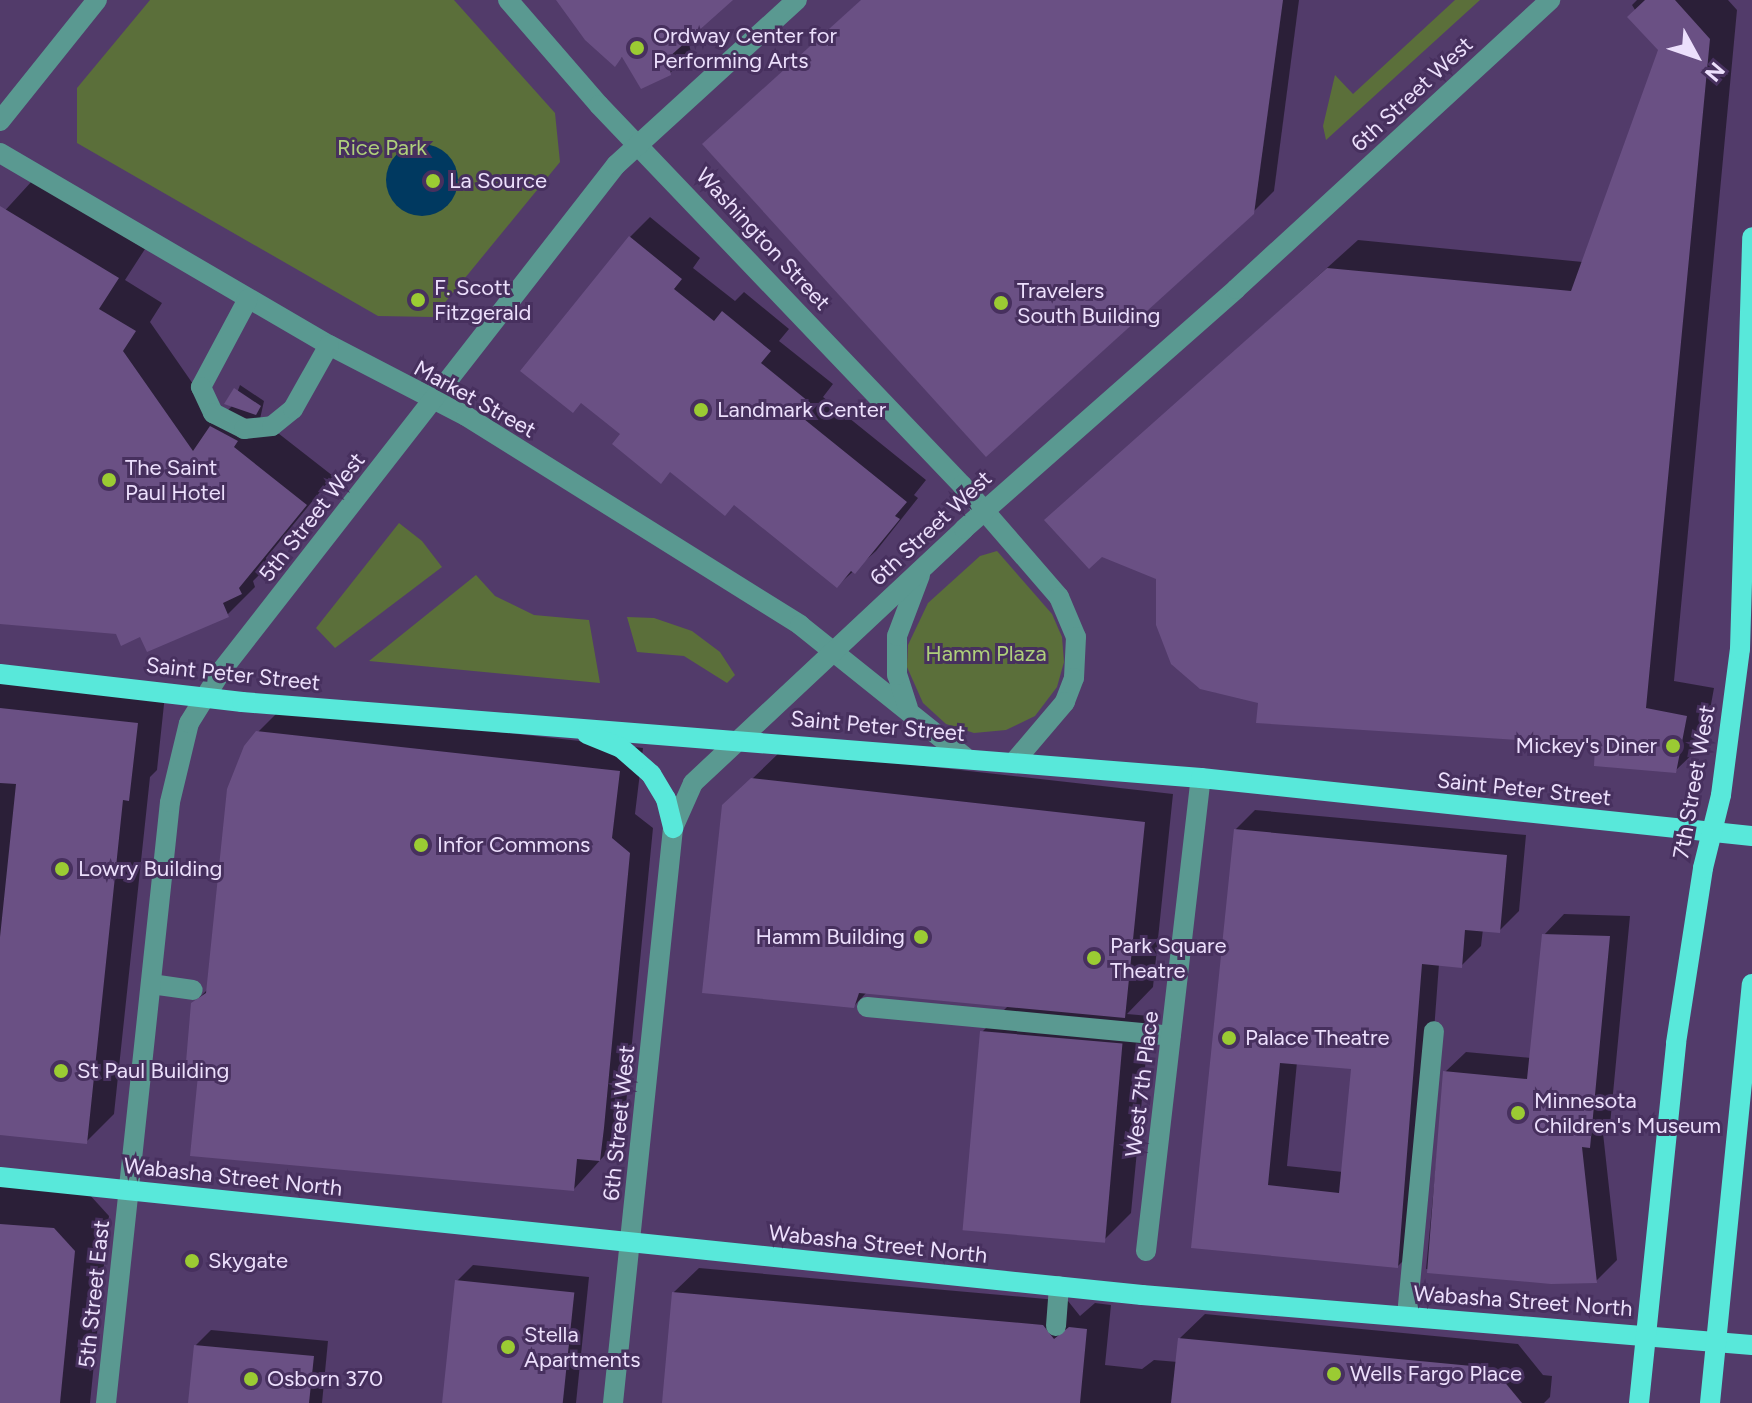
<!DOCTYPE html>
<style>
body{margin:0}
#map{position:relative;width:1752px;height:1403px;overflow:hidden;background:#523b6a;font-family:Figtree,sans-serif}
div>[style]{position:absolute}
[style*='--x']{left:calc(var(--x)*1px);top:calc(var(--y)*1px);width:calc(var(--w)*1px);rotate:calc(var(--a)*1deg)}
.green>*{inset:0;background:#5b6f3a}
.water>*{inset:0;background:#003960}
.round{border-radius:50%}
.shadow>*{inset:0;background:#0007}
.building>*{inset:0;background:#6a5084;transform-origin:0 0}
.minor>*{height:20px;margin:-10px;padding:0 10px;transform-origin:10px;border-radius:10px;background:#5a9991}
.major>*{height:20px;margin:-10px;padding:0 10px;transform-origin:10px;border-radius:10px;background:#58e8da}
.dots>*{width:22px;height:22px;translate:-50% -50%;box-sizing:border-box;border:4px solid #47305e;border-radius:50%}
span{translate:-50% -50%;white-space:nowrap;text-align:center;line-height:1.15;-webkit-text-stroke:6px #47305e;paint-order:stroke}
.poi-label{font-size:22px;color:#ecdffc}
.left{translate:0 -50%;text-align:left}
.right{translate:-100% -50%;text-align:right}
.street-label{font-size:22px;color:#ecdffc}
.park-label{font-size:22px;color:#afd07b}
.north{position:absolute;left:1656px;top:16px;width:80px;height:80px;-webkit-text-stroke:6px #47305e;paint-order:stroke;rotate:130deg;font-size:22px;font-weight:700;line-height:32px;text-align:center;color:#ecdffc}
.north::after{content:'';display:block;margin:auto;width:28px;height:36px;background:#ecdffc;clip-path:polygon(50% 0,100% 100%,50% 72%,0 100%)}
</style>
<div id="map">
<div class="green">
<div style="clip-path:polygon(150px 0,454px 0,555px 113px,560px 162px,433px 317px,378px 316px,77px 143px,77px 88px)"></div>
<div style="clip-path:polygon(1455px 0,1480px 0,1326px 140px,1323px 126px,1335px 75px,1353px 94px)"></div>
<div style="clip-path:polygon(399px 523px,422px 541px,442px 567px,335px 648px,316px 628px)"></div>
<div style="clip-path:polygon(997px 551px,1052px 614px,1062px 637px,1064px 662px,1057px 687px,1035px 716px,1006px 730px,974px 733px,946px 724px,923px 703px,907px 667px,908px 645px,928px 603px,980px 556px)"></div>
<div style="clip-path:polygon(476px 575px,495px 596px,534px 615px,589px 620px,600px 683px,369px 661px)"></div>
<div style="clip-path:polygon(627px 617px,654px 618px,692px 631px,720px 652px,735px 675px,727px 683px,684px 656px,637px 652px)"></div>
</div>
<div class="water">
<div class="round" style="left:386px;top:144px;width:72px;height:72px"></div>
</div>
<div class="shadow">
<div style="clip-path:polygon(570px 0,730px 0,688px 38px,691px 53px,670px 73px,623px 56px,615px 64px)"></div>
<div style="clip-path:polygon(862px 0,1299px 0,1274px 191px,1253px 212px)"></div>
<div style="clip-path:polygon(1637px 0,1728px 0,1737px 10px,1674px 681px,1714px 688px,1704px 743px,1675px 771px,1597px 743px,1214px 692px,1180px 671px,1158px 578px,1047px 520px,1358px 240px,1583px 262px,1660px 50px,1632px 5px)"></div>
<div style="clip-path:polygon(32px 181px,145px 249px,125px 280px,162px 303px,150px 322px,218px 420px,232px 406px,240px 385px,264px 401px,260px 419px,333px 476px,266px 558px,269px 565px,253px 581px,255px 587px,227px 615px,141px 635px,0 622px,0 216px)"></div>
<div style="clip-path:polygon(650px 217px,700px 258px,693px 268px,735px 301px,744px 292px,789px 329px,779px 341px,833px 384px,823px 397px,926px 480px,914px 495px,918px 498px,876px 551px,837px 586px,735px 503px,623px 434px,630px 237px)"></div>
<div style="clip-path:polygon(0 678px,165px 695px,157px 770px,150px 777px,114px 1114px,86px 1142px,0 1133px)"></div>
<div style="clip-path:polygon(282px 708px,643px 748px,635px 814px,653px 828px,623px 1135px,574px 1189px,200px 1074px,193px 1004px,208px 989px,257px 733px)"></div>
<div style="clip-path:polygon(782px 750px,1173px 794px,1153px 987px,1127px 1014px,1150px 1016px,1131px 1213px,1102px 1242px,982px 1032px,1009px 1005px,867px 992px,854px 1006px,724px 806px)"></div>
<div style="clip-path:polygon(evenodd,1255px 810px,1526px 835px,1519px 911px,1499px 931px,1483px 929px,1481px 946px,1461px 966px,1439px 964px,1418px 1246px,1398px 1266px,1193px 1247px,1235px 830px,1255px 810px,1297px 1062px,1353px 1067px,1343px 1172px,1287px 1166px,1297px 1062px)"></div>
<div style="clip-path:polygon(1564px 914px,1630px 916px,1610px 1125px,1603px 1133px,1617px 1260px,1596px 1281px,1552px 1282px,1426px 1269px,1445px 1072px,1466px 1052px,1531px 1058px,1544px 935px)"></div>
<div style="clip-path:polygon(0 1185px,89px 1194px,109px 1216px,90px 1403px,0 1403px)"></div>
<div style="clip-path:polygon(473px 1265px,589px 1277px,576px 1403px,445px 1403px,457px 1281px)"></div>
<div style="clip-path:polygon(699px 1268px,1068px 1301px,1080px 1316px,1095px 1303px,1111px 1305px,1105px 1365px,1142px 1369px,1154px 1360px,1178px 1362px,1180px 1338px,1205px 1314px,1518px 1344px,1543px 1375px,1552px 1376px,1550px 1397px,1544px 1403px,664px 1403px,674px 1292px)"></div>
<div style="clip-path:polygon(211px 1330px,328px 1341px,322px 1403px,190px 1403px,196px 1345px)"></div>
</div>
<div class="building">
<div style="clip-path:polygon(556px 0,733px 0,668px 58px,671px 75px,641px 89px,622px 57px,615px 67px,585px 40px)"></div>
<div style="clip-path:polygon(861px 0,1283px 0,1254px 214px,986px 457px,702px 144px)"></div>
<div style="clip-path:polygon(1645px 0,1675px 0,1710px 39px,1646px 708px,1687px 716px,1676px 773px,1594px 766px,1595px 745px,1256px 723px,1258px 703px,1200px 689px,1171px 664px,1156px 625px,1156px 579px,1102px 557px,1089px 569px,1044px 520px,1327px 268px,1571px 291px,1658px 50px,1627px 17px)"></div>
<div style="clip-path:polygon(0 206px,119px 278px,99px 309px,136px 331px,123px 351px,193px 451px,210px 426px,238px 441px,234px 447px,307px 505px,239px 588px,242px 594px,223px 603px,229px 617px,147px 652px,140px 637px,121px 646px,116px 634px,0 624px)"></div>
<div style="clip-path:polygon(629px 236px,682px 279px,674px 289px,714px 321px,722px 311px,771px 351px,761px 363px,814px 406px,804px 419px,907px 502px,895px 516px,900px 519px,855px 574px,851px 571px,837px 588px,734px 505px,725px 516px,670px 472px,661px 484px,612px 444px,620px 434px,581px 403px,573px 413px,520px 371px)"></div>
<div style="clip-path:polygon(234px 388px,261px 406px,256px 415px,224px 404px)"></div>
<div style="clip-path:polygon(0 708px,138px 723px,129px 801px,123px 800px,87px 1144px,0 1135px,0 937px,16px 784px,0 783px)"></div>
<div style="clip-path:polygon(256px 731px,620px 771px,612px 838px,630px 853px,604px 1128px,600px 1161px,577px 1159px,574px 1191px,190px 1156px,198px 1075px,185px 1074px,191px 1003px,206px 993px,227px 789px,244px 746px)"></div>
<div style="clip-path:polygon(751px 778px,1145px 822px,1125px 1018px,859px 993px,854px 1008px,702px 993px,722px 805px)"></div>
<div style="clip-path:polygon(evenodd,1234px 829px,1507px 855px,1500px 933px,1465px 930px,1462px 968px,1422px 964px,1398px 1268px,1191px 1248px,1234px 829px,1280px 1063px,1351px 1069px,1339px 1193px,1268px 1185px,1280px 1063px)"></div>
<div style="clip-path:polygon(1542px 934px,1610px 936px,1590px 1148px,1582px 1147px,1597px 1283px,1551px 1284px,1427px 1273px,1443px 1071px,1527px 1079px)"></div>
<div style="left:980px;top:1031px;width:143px;height:200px;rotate:5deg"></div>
<div style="clip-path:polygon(0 1224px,54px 1228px,75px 1251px,60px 1403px,0 1403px)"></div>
<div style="left:455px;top:1280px;width:120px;height:124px;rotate:6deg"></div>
<div style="clip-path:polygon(672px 1292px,1043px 1325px,1054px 1339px,1069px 1327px,1087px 1329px,1080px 1403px,662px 1403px)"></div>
<div style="clip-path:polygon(1178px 1338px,1493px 1368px,1522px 1403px,1171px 1403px)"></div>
<div style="clip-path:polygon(194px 1345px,314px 1356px,309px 1403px,188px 1403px)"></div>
</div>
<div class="minor">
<div style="--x:508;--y:0;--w:139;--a:49.1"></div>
<div style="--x:599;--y:105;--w:526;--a:46.31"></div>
<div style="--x:962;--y:485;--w:148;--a:49.1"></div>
<div style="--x:1059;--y:597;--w:43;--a:67"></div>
<div style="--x:1076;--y:637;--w:41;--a:92.8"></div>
<div style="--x:1074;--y:678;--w:26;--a:111"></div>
<div style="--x:1065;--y:702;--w:79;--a:130.4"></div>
<div style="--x:0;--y:121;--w:155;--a:-51.3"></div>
<div style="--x:0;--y:153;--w:381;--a:30.3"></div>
<div style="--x:329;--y:345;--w:154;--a:27.4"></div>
<div style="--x:466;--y:416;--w:394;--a:32"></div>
<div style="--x:800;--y:625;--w:211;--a:38.7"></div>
<div style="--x:248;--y:299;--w:100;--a:118.1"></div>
<div style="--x:201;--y:387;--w:29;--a:65"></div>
<div style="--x:213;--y:413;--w:35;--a:27"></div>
<div style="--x:244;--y:429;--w:28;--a:-6"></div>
<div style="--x:272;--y:426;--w:27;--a:-39"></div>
<div style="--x:293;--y:409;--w:73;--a:-60.6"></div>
<div style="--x:908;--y:708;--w:35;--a:-108"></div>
<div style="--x:897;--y:675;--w:39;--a:-90"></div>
<div style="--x:897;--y:636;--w:65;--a:-69.3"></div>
<div style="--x:151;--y:984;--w:42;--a:8.1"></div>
<div style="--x:867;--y:1007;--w:305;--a:5.4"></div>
<div style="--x:1146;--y:1251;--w:476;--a:-83.4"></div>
<div style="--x:1407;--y:1316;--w:286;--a:-84.6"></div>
<div style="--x:1056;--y:1326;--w:40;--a:-85.7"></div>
<div style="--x:106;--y:1403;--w:604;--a:-83.92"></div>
<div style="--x:170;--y:802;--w:81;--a:-76.5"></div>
<div style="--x:189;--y:723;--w:62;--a:-58.1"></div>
<div style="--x:222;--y:670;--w:641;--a:-52.04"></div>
<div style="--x:616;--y:165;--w:245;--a:-42.4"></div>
<div style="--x:613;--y:1403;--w:578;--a:-84.04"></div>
<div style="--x:673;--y:828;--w:49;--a:-66"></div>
<div style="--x:693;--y:783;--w:371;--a:-43.1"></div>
<div style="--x:964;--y:529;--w:363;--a:-41.4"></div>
<div style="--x:1236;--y:289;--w:427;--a:-42.6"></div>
</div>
<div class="major">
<div style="--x:0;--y:674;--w:244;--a:6.6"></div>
<div style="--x:242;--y:702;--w:962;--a:4.53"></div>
<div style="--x:1201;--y:778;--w:554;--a:6.01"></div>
<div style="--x:587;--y:734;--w:35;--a:22"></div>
<div style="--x:620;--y:747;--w:41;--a:41.1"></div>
<div style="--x:651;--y:774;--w:29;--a:59"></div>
<div style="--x:666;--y:799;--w:30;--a:76"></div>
<div style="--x:0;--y:1177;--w:1148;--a:5.9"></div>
<div style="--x:1142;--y:1295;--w:612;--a:4.69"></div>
<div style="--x:1639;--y:1403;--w:362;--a:-84.1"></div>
<div style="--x:1676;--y:1043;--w:177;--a:-81.2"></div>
<div style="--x:1703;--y:868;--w:75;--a:-76.1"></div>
<div style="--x:1721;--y:795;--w:147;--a:-82.6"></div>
<div style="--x:1740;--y:649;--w:412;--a:-88.3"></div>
<div style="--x:1710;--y:1403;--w:421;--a:-84.3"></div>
</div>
<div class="dots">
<div style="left:637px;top:48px;background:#9bcb33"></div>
<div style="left:433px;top:181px;background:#9bcb33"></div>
<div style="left:418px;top:300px;background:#9bcb33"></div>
<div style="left:1001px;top:303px;background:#9bcb33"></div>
<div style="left:701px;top:410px;background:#9bcb33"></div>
<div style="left:109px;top:480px;background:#9bcb33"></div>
<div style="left:1673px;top:746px;background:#9bcb33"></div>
<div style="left:421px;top:845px;background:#9bcb33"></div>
<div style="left:62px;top:869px;background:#9bcb33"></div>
<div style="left:921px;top:937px;background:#9bcb33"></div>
<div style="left:1094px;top:958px;background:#9bcb33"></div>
<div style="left:1229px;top:1038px;background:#9bcb33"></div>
<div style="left:61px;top:1071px;background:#9bcb33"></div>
<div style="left:1518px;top:1113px;background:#9bcb33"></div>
<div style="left:192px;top:1261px;background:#9bcb33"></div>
<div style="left:508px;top:1347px;background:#9bcb33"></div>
<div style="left:1334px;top:1374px;background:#9bcb33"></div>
<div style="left:251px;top:1379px;background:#9bcb33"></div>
</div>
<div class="poi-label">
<span class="left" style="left:653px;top:48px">Ordway Center for<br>Performing Arts</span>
<span class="left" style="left:449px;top:181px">La Source</span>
<span class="left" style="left:434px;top:300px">F. Scott<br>Fitzgerald</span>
<span class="left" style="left:1017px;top:303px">Travelers<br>South Building</span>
<span class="left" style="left:717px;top:410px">Landmark Center</span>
<span class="left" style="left:125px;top:480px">The Saint<br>Paul Hotel</span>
<span class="right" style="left:1657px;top:746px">Mickey's Diner</span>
<span class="left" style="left:437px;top:845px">Infor Commons</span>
<span class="left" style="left:78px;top:869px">Lowry Building</span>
<span class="right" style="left:905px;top:937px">Hamm Building</span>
<span class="left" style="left:1110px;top:958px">Park Square<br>Theatre</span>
<span class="left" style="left:1245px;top:1038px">Palace Theatre</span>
<span class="left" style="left:77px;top:1071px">St Paul Building</span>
<span class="left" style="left:1534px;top:1113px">Minnesota<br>Children's Museum</span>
<span class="left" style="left:208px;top:1261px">Skygate</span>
<span class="left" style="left:524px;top:1347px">Stella<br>Apartments</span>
<span class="left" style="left:1350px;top:1374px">Wells Fargo Place</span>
<span class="left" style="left:267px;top:1379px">Osborn 370</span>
</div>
<div class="street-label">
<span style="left:1412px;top:94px;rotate:-43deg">6th Street West</span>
<span style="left:763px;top:239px;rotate:47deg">Washington Street</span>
<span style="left:475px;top:399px;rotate:29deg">Market Street</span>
<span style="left:312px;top:517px;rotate:-52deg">5th Street West</span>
<span style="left:931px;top:528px;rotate:-43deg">6th Street West</span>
<span style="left:233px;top:674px;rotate:6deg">Saint Peter Street</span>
<span style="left:878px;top:726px;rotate:5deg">Saint Peter Street</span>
<span style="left:1694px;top:782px;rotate:-80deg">7th Street West</span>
<span style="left:1524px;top:789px;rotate:6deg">Saint Peter Street</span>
<span style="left:1142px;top:1084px;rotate:-83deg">West 7th Place</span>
<span style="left:619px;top:1123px;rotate:-84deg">6th Street West</span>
<span style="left:233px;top:1177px;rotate:6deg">Wabasha Street North</span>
<span style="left:878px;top:1244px;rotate:6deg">Wabasha Street North</span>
<span style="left:94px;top:1294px;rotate:-84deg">5th Street East</span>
<span style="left:1523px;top:1301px;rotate:4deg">Wabasha Street North</span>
</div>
<div class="park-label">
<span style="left:382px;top:148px">Rice Park</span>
<span style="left:986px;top:654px">Hamm Plaza</span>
</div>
<div class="north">N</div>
</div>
